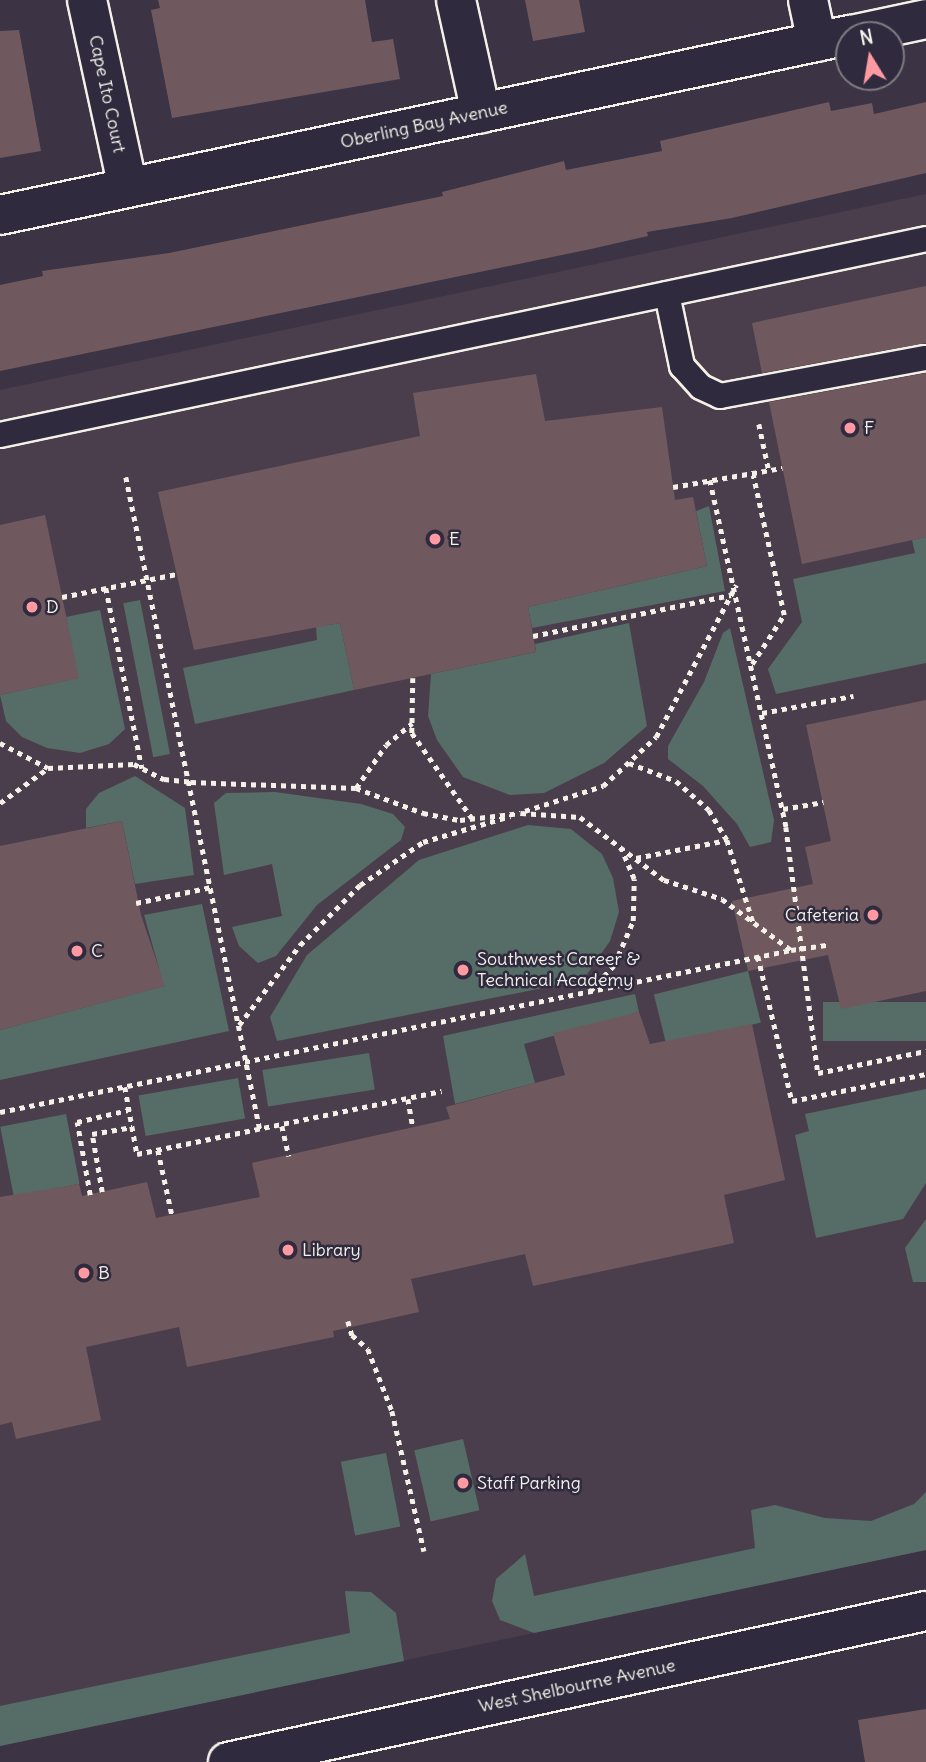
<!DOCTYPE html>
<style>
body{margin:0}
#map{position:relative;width:926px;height:1762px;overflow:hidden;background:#3c3344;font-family:Delius,sans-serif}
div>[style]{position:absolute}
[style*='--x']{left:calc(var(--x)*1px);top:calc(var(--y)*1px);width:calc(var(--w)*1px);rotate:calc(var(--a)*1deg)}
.built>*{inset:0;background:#4b3e4c}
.green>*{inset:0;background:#566c67;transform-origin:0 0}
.building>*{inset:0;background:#6f595f}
.path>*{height:4.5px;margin-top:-2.25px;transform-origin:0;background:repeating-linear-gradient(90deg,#f4f1e8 0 5px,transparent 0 10px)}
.roads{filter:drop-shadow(2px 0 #f4f1e8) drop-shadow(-2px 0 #f4f1e8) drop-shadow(0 2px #f4f1e8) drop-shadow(0 -2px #f4f1e8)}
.service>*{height:24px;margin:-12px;padding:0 12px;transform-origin:12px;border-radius:12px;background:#2f2a3d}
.minor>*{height:38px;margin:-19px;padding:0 19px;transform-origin:19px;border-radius:19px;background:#2f2a3d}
.tertiary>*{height:38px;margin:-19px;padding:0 19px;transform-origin:19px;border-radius:19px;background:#2f2a3d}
.dots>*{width:19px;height:19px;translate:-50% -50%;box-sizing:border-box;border:4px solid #2f2a3d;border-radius:50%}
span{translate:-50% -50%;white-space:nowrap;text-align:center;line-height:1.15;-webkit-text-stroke:5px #2f2a3d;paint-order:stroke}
.street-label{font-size:18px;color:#f4f1e8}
.poi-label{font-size:18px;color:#f4f1e8}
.left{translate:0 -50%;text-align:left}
.right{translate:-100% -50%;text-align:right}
.north{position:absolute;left:835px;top:21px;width:70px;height:70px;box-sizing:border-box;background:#2f2a3d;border:2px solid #7e7a81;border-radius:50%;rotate:349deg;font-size:19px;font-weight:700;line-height:28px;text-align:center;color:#f4f1e8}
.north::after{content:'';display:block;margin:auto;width:24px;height:32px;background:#ff9aa2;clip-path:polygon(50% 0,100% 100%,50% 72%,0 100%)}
</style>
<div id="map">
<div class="built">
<div style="clip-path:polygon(926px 194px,926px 1550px,0 1746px,0 390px)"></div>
</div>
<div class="green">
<div style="clip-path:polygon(709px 506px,725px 591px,532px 628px,528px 607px,707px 566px,696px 511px)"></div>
<div style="clip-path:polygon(926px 537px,926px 663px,776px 694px,768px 669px,802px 622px,793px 579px,915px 553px,912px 540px)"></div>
<div style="left:140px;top:600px;width:157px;height:17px;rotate:79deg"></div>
<div style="clip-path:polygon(100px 610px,125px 729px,109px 744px,80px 753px,47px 748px,22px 737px,6px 721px,0 695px,78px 678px,66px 617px)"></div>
<div style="clip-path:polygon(340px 623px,354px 690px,195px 724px,183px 668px,317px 640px,316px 627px)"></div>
<div style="clip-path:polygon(629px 623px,647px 726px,604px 763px,544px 793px,510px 795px,463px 777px,437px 740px,428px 716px,431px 674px,536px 652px,535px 644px)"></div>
<div style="clip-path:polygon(730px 628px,774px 820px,771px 842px,750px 847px,737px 824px,703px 786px,668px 759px,668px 746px,704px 682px,723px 633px)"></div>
<div style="clip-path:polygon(135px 776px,185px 808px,194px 875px,135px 884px,122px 821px,86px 828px,86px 809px,99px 793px)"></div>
<div style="clip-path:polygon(275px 792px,361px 804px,393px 814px,405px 827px,401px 840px,317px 905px,276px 956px,258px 963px,239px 946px,232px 927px,282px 916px,272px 864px,224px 875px,214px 803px,226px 793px)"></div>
<div style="clip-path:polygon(528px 825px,571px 829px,602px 854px,613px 878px,619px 912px,610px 941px,583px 980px,277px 1041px,270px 1017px,307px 955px,419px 860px)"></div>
<div style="clip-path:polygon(202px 904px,229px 1031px,0 1080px,0 1030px,164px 986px,144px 915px)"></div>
<div style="left:748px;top:971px;width:53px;height:97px;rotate:76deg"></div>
<div style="clip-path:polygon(635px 994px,639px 1012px,524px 1044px,535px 1083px,455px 1104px,443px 1036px)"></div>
<div style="left:926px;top:1002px;width:39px;height:103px;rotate:90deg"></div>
<div style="left:369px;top:1053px;width:37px;height:108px;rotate:81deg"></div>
<div style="left:238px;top:1078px;width:41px;height:101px;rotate:80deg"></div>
<div style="clip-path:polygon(926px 1089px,926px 1183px,903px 1219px,816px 1238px,795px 1135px,809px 1131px,805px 1114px)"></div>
<div style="left:66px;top:1114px;width:71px;height:67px;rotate:79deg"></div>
<div style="clip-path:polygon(926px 1219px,926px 1282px,913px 1282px,905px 1248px)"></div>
<div style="left:463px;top:1439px;width:73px;height:50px;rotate:77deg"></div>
<div style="left:386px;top:1453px;width:75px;height:46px;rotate:79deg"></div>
<div style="clip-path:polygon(926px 1492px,926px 1550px,534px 1633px,500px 1620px,492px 1601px,496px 1579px,525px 1554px,534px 1596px,755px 1548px,751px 1510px,775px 1505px,825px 1518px,871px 1521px,914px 1504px)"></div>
<div style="clip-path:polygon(345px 1591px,371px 1592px,396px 1613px,404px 1661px,0 1746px,0 1706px,350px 1633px)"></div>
</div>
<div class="building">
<div style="clip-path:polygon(158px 0,365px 0,372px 42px,393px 39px,400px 79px,172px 118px,151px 10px,160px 8px)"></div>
<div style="clip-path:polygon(525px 0,579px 0,585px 32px,533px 41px)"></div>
<div style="clip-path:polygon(19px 30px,41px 151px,0 158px,0 31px)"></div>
<div style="clip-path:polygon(829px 102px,831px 111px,872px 103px,874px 114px,926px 102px,926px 173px,732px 218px,647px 232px,648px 236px,591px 249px,0 371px,0 285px,43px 276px,42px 271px,169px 253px,443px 196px,442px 192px,564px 161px,566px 170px,662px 151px,660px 141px)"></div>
<div style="clip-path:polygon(926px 286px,926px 343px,762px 373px,752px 323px)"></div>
<div style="clip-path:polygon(926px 373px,926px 537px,802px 564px,769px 402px)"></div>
<div style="clip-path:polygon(536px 374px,545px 421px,662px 407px,675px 500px,693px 497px,707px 566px,528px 607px,536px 652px,354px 690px,340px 623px,194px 650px,158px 492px,420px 436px,413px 393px)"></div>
<div style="clip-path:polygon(45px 515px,79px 678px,0 695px,0 525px)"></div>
<div style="clip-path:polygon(926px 700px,926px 991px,841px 1009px,828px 955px,748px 971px,732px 901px,813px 884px,805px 847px,831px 841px,806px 725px)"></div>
<div style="clip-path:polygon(122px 821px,141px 915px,165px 986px,0 1030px,0 846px)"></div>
<div style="clip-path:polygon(639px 1012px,650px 1044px,752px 1024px,785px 1180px,724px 1195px,734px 1243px,533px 1286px,525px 1254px,411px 1279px,419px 1312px,333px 1331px,334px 1337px,187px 1367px,179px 1327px,86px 1347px,101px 1420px,16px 1439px,12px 1422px,0 1425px,0 1197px,79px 1184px,82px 1196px,147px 1182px,156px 1218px,260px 1197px,252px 1163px,450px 1119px,446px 1107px,565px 1075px,553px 1033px)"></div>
<div style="clip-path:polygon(926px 1709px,926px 1762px,865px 1762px,858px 1720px)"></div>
</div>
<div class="path">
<div style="--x:759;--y:424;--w:48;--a:78"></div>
<div style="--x:126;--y:477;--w:667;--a:78.4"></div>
<div style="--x:710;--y:480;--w:355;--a:77.6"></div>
<div style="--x:786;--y:827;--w:248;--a:82.6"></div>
<div style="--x:818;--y:1073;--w:110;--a:-11.5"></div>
<div style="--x:673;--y:487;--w:111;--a:-9.9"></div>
<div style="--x:106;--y:588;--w:184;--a:78.7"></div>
<div style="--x:62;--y:597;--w:117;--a:-11.3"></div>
<div style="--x:533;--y:636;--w:202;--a:-11.7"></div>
<div style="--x:752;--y:664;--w:59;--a:-56.9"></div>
<div style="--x:784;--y:615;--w:143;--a:-102.5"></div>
<div style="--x:413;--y:678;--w:55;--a:91"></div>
<div style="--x:412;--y:733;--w:104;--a:54.8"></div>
<div style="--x:762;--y:713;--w:93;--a:-10.6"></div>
<div style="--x:0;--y:743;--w:54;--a:27.5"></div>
<div style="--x:629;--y:763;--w:50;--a:21"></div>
<div style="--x:676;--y:781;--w:44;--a:41.3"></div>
<div style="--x:709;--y:810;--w:35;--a:59"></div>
<div style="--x:727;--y:840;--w:86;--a:72.4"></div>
<div style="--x:356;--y:788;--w:52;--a:-55.1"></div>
<div style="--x:386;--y:745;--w:34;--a:-40"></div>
<div style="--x:0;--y:803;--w:59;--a:-36.1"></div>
<div style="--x:48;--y:768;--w:86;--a:-2.7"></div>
<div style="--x:134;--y:764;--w:34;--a:27"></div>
<div style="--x:164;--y:779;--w:27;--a:6"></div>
<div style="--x:191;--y:782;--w:165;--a:2.1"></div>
<div style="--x:356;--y:788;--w:72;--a:20.5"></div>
<div style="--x:423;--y:813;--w:38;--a:11"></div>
<div style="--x:460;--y:820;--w:61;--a:-6.5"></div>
<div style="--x:521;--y:813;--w:59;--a:3.9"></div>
<div style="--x:580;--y:817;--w:105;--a:36.9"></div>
<div style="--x:664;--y:880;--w:61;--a:18.1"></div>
<div style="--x:722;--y:899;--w:86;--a:36.5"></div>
<div style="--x:791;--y:950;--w:37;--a:-8"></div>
<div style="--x:783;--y:809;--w:41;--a:-9.9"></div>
<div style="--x:525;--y:811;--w:82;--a:-17.8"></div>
<div style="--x:603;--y:786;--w:72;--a:-42.8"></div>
<div style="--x:656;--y:737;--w:172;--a:-62.2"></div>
<div style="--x:636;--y:858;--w:93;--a:-11.2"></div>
<div style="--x:136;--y:903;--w:77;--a:-12"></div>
<div style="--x:758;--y:956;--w:149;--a:76.8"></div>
<div style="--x:792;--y:1101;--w:137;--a:-11.4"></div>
<div style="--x:590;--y:991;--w:35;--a:-47"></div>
<div style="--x:614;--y:965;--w:48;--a:-66.6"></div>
<div style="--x:633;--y:921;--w:42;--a:-88.6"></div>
<div style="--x:634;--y:879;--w:33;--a:-113"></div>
<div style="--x:239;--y:1025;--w:101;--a:-52.7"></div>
<div style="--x:300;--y:945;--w:85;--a:-45"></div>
<div style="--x:360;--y:885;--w:76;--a:-34.3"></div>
<div style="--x:423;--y:842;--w:91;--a:-16.6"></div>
<div style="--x:125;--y:1087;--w:68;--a:79.8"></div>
<div style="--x:137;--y:1154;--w:311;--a:-11.7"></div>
<div style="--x:408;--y:1099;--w:28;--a:80"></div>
<div style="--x:0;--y:1112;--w:807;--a:-11.57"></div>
<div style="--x:282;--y:1126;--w:31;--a:77"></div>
<div style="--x:158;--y:1150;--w:66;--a:77.8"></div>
<div style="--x:102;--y:1192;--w:59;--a:-99.8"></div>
<div style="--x:92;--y:1134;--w:41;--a:-9.9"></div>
<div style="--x:90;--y:1195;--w:74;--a:-100.1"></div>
<div style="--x:77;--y:1122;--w:52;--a:-13.2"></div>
<div style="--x:348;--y:1321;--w:15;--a:74"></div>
<div style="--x:352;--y:1335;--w:21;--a:41"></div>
<div style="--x:368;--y:1349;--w:66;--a:68.8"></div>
<div style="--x:392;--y:1411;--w:144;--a:77.1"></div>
</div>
<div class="roads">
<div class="service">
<div style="--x:667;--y:294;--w:74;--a:78.2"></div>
<div style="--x:682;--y:366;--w:28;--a:48"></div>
<div style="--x:701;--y:387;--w:21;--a:25"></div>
<div style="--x:720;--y:396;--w:209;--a:-10.5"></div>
<div style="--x:0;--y:435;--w:947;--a:-11.95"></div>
</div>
<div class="minor">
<div style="--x:87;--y:0;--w:192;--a:77.7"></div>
<div style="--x:456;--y:0;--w:116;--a:77.5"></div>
<div style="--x:808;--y:0;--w:43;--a:77.9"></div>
<div style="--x:851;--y:35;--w:77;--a:-12"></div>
<div style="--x:0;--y:215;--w:868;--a:-11.97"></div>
</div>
<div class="tertiary">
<div style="--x:228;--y:1762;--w:714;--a:-12.21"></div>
</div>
</div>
<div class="dots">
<div style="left:850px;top:428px;background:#ff9aa2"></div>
<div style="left:435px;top:539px;background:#ff9aa2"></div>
<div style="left:32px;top:607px;background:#ff9aa2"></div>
<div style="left:873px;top:915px;background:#ff9aa2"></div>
<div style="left:77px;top:951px;background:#ff9aa2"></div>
<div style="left:463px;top:970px;background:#ff9aa2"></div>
<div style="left:288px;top:1250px;background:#ff9aa2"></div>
<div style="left:84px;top:1273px;background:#ff9aa2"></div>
<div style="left:463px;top:1483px;background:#ff9aa2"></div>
</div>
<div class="street-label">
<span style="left:107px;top:94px;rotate:78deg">Cape Ito Court</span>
<span style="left:424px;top:125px;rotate:-12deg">Oberling Bay Avenue</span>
<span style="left:577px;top:1686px;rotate:-12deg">West Shelbourne Avenue</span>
</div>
<div class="poi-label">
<span class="left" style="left:864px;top:428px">F</span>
<span class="left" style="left:449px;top:539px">E</span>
<span class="left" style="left:46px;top:607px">D</span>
<span class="right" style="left:859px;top:915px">Cafeteria</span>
<span class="left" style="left:91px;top:951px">C</span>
<span class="left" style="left:477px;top:970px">Southwest Career &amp;<br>Technical Academy</span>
<span class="left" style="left:302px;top:1250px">Library</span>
<span class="left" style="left:98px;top:1273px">B</span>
<span class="left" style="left:477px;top:1483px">Staff Parking</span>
</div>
<div class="north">N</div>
</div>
